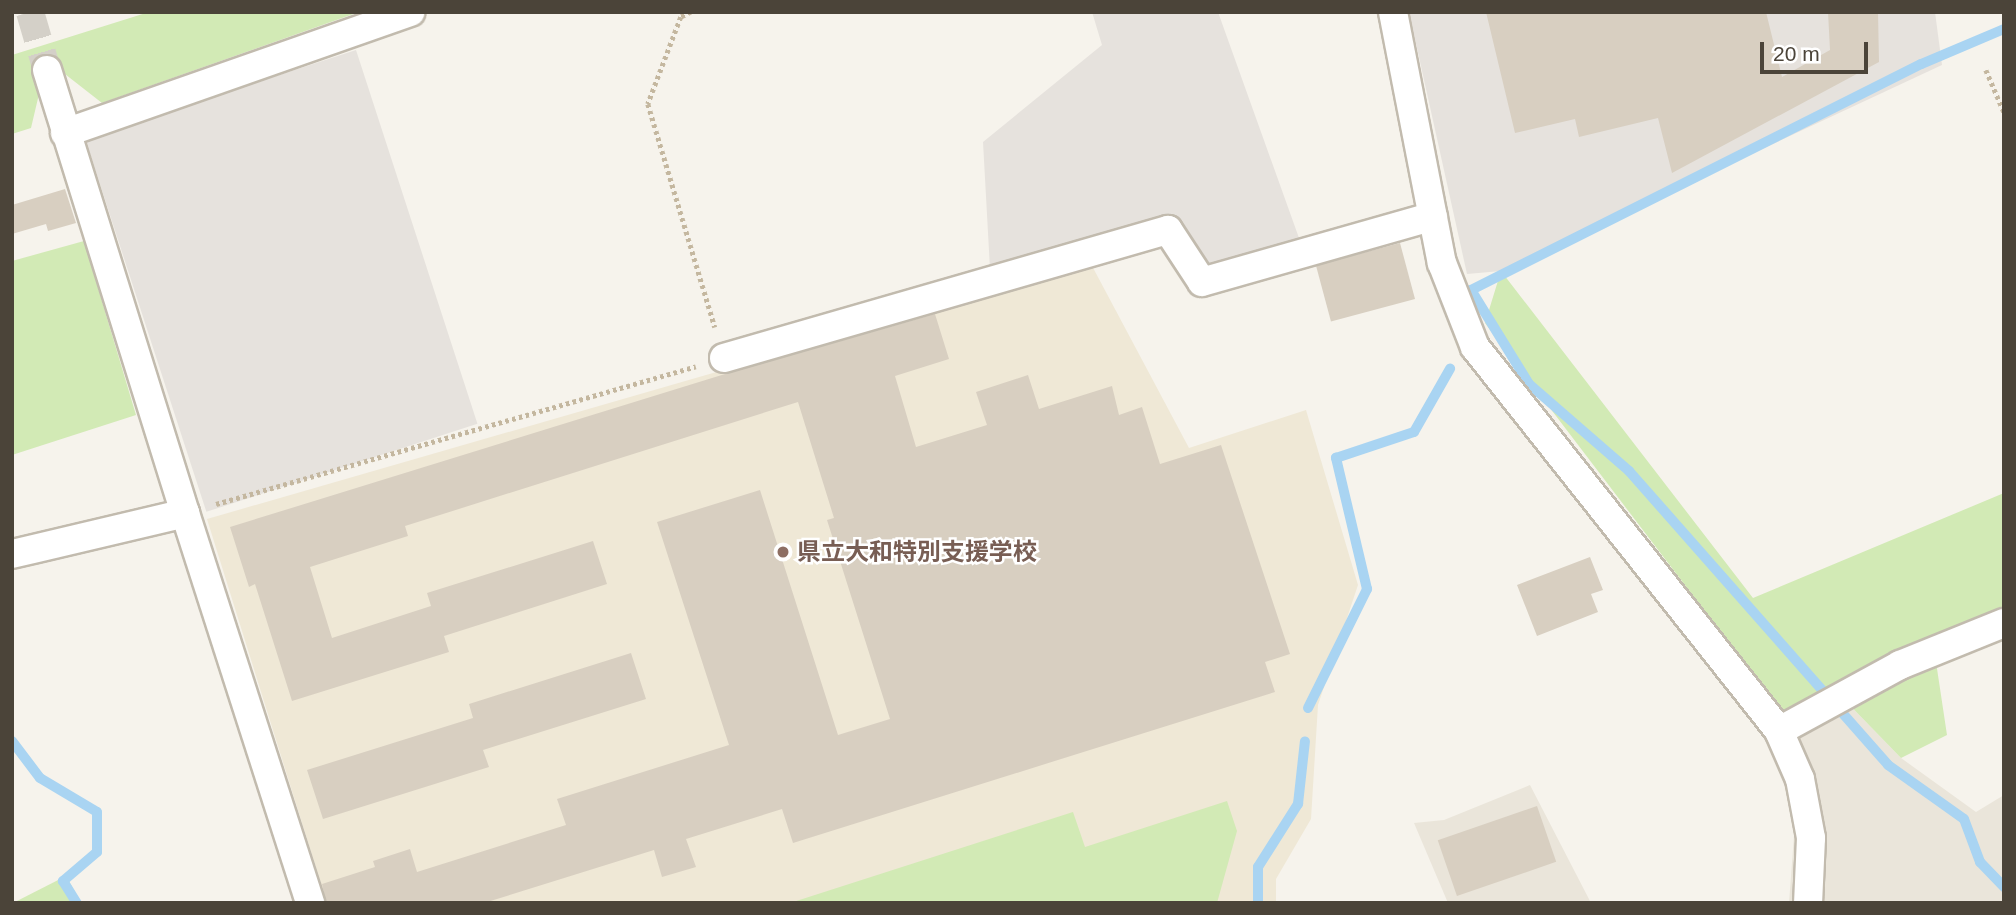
<!DOCTYPE html>
<meta charset="utf-8">
<style>
body{margin:0}
#map{position:relative;width:2016px;height:915px;overflow:hidden;background:#f6f3ec;font-family:Arial,"Noto Sans JP",sans-serif}
div>[style]{position:absolute}
[style*='--x']{left:calc(var(--x)*1px);top:calc(var(--y)*1px);width:calc(var(--w)*1px);rotate:calc(var(--a)*1deg)}
.residential>*{inset:0;background:#eae5da}
.industrial>*{inset:0;background:#e6e2dd;transform-origin:0 0}
.education>*{inset:0;background:#efe8d6}
.green>*{inset:0;background:#d2eab5}
.stream>*{height:10px;margin:-5px;padding:0 5px;transform-origin:5px;border-radius:5px;background:#a9d4f2}
.building>*{inset:0;background:#d8cfc1;transform-origin:0 0}
.street-tunnel>*{height:28px;margin-top:-14px;transform-origin:0;background:repeating-linear-gradient(90deg,#d4d0c8 0 28px,transparent 0 42px)}
.path>*{height:4.5px;margin-top:-2.25px;transform-origin:0;background:repeating-linear-gradient(90deg,#c4b79f 0 3.5px,transparent 0 7px)}
.roads{filter:drop-shadow(2px 0 #c2bbae) drop-shadow(-2px 0 #c2bbae) drop-shadow(0 2px #c2bbae) drop-shadow(0 -2px #c2bbae)}
.street>*{height:28px;margin:-14px;padding:0 14px;transform-origin:14px;border-radius:14px;background:#fff}
.dots>*{width:19px;height:19px;translate:-50% -50%;box-sizing:border-box;border:4px solid #fff;border-radius:50%}
span{translate:-50% -50%;white-space:nowrap;text-align:center;line-height:1.15;-webkit-text-stroke:5px #fff;paint-order:stroke}
.education-label{font-size:24px;color:#785e54;font-weight:700}
.left{translate:0 -50%;text-align:left}
.frame{position:absolute;inset:0;border:14px solid #4b4439;pointer-events:none}
.scale{position:absolute;left:1760px;top:42px;width:108px;height:32px;box-sizing:border-box;border:4px solid #4b4439;border-top:0;padding-left:9px;font-size:21px;line-height:24px;white-space:nowrap;color:#4b4439;-webkit-text-stroke:5px #fff;paint-order:stroke}
</style>
<div id="map">
<div class="residential">
<div style="clip-path:polygon(1834px 689px,1901px 758px,1976px 812px,2004px 795px,2004px 903px,1789px 903px,1795px 822px,1772px 744px,1781px 711px)"></div>
<div style="clip-path:polygon(1530px 785px,1591px 903px,1448px 903px,1414px 823px,1444px 820px)"></div>
</div>
<div class="industrial">
<div style="clip-path:polygon(1092px 12px,1218px 12px,1299px 238px,1206px 266px,1170px 216px,990px 269px,983px 142px,1102px 45px)"></div>
<div style="clip-path:polygon(1409px 12px,1935px 12px,1942px 65px,1501px 271px,1467px 274px)"></div>
<div style="left:356px;top:50px;width:393px;height:285px;rotate:72deg"></div>
</div>
<div class="education">
<div style="clip-path:polygon(1091px 264px,1189px 448px,1306px 410px,1358px 585px,1318px 705px,1311px 819px,1276px 879px,1276px 903px,327px 903px,207px 519px)"></div>
</div>
<div class="green">
<div style="clip-path:polygon(149px 12px,359px 12px,102px 103px,47px 60px,31px 128px,12px 134px,12px 55px)"></div>
<div style="clip-path:polygon(84px 241px,136px 415px,12px 455px,12px 261px)"></div>
<div style="clip-path:polygon(1501px 271px,1753px 598px,2004px 493px,2004px 615px,1933px 642px,1947px 735px,1901px 758px,1834px 689px,1781px 711px,1485px 323px)"></div>
<div style="clip-path:polygon(1227px 801px,1237px 831px,1217px 903px,790px 903px,1073px 812px,1085px 847px)"></div>
<div style="clip-path:polygon(66px 876px,81px 903px,13px 903px)"></div>
</div>
<div class="stream">
<div style="--x:2004;--y:29;--w:90;--a:157.1"></div>
<div style="--x:1921;--y:64;--w:504;--a:153.33"></div>
<div style="--x:1471;--y:290;--w:110;--a:58.3"></div>
<div style="--x:1529;--y:384;--w:133;--a:41"></div>
<div style="--x:1629;--y:471;--w:392;--a:48.6"></div>
<div style="--x:1888;--y:765;--w:93;--a:35.4"></div>
<div style="--x:1964;--y:819;--w:46;--a:69.6"></div>
<div style="--x:1980;--y:862;--w:35;--a:46"></div>
<div style="--x:1308;--y:708;--w:133;--a:-63.6"></div>
<div style="--x:1367;--y:589;--w:135;--a:-103.3"></div>
<div style="--x:1336;--y:458;--w:82;--a:-18.4"></div>
<div style="--x:1414;--y:432;--w:73;--a:-60.3"></div>
<div style="--x:12;--y:741;--w:46;--a:52.9"></div>
<div style="--x:40;--y:778;--w:66;--a:30.8"></div>
<div style="--x:97;--y:812;--w:40;--a:90"></div>
<div style="--x:97;--y:852;--w:45;--a:139.5"></div>
<div style="--x:63;--y:881;--w:26;--a:58"></div>
<div style="--x:1258;--y:903;--w:36;--a:-90"></div>
<div style="--x:1258;--y:867;--w:75;--a:-57.6"></div>
<div style="--x:1298;--y:804;--w:63;--a:-83.7"></div>
</div>
<div class="building">
<div style="clip-path:polygon(1486px 12px,1766px 12px,1782px 77px,1830px 50px,1828px 12px,1878px 12px,1879px 62px,1672px 173px,1658px 118px,1579px 137px,1575px 119px,1515px 133px)"></div>
<div style="clip-path:polygon(65px 189px,76px 223px,48px 231px,46px 224px,12px 234px,12px 205px)"></div>
<div style="left:1400px;top:243px;width:58px;height:87px;rotate:75deg"></div>
<div style="clip-path:polygon(935px 314px,949px 359px,895px 376px,916px 447px,987px 425px,976px 392px,1028px 375px,1039px 409px,1112px 386px,1119px 415px,1142px 407px,1160px 464px,1221px 445px,1290px 654px,1265px 662px,1275px 692px,793px 843px,782px 809px,686px 839px,696px 867px,662px 877px,654px 850px,484px 903px,326px 903px,322px 884px,375px 867px,373px 861px,410px 849px,417px 872px,566px 825px,557px 799px,729px 745px,657px 522px,760px 490px,838px 735px,890px 719px,827px 520px,834px 518px,798px 402px,405px 526px,408px 536px,310px 567px,332px 638px,431px 606px,427px 593px,593px 541px,607px 584px,444px 636px,449px 652px,292px 701px,255px 584px,249px 587px,230px 527px,725px 374px)"></div>
<div style="clip-path:polygon(1590px 557px,1603px 590px,1591px 594px,1598px 612px,1537px 636px,1517px 585px)"></div>
<div style="clip-path:polygon(631px 653px,646px 699px,483px 750px,489px 767px,323px 819px,307px 770px,473px 718px,469px 704px)"></div>
<div style="left:1537px;top:806px;width:59px;height:105px;rotate:71deg"></div>
</div>
<div class="street-tunnel">
<div style="--x:30;--y:12;--w:60;--a:73.7"></div>
</div>
<div class="path">
<div style="--x:691;--y:12;--w:11;--a:153"></div>
<div style="--x:681;--y:17;--w:93;--a:110.8"></div>
<div style="--x:648;--y:104;--w:233;--a:73.3"></div>
<div style="--x:1986;--y:70;--w:46;--a:66.8"></div>
<div style="--x:216;--y:504;--w:499;--a:-16"></div>
</div>
<div class="roads">
<div class="street">
<div style="--x:1393;--y:12;--w:256;--a:79"></div>
<div style="--x:1442;--y:263;--w:90;--a:68.6"></div>
<div style="--x:1475;--y:347;--w:490;--a:51.6"></div>
<div style="--x:1779;--y:731;--w:52;--a:66.4"></div>
<div style="--x:1800;--y:779;--w:60;--a:79.4"></div>
<div style="--x:1811;--y:838;--w:65;--a:92.6"></div>
<div style="--x:65;--y:133;--w:366;--a:-19.3"></div>
<div style="--x:724;--y:358;--w:462;--a:-16.1"></div>
<div style="--x:1168;--y:230;--w:62;--a:56.8"></div>
<div style="--x:1202;--y:282;--w:240;--a:-15.9"></div>
<div style="--x:185;--y:513;--w:410;--a:72.2"></div>
<div style="--x:12;--y:554;--w:178;--a:-13.3"></div>
<div style="--x:185;--y:513;--w:464;--a:-107.3"></div>
<div style="--x:1779;--y:731;--w:138;--a:-28.6"></div>
<div style="--x:1900;--y:665;--w:112;--a:-22"></div>
</div>
</div>
<div class="dots">
<div style="left:783px;top:552px;background:#8d6e63"></div>
</div>
<div class="education-label">
<span class="left" style="left:797px;top:552px">県立大和特別支援学校</span>
</div>
<div class="frame"></div>
<div class="scale">20 m</div>
</div>
